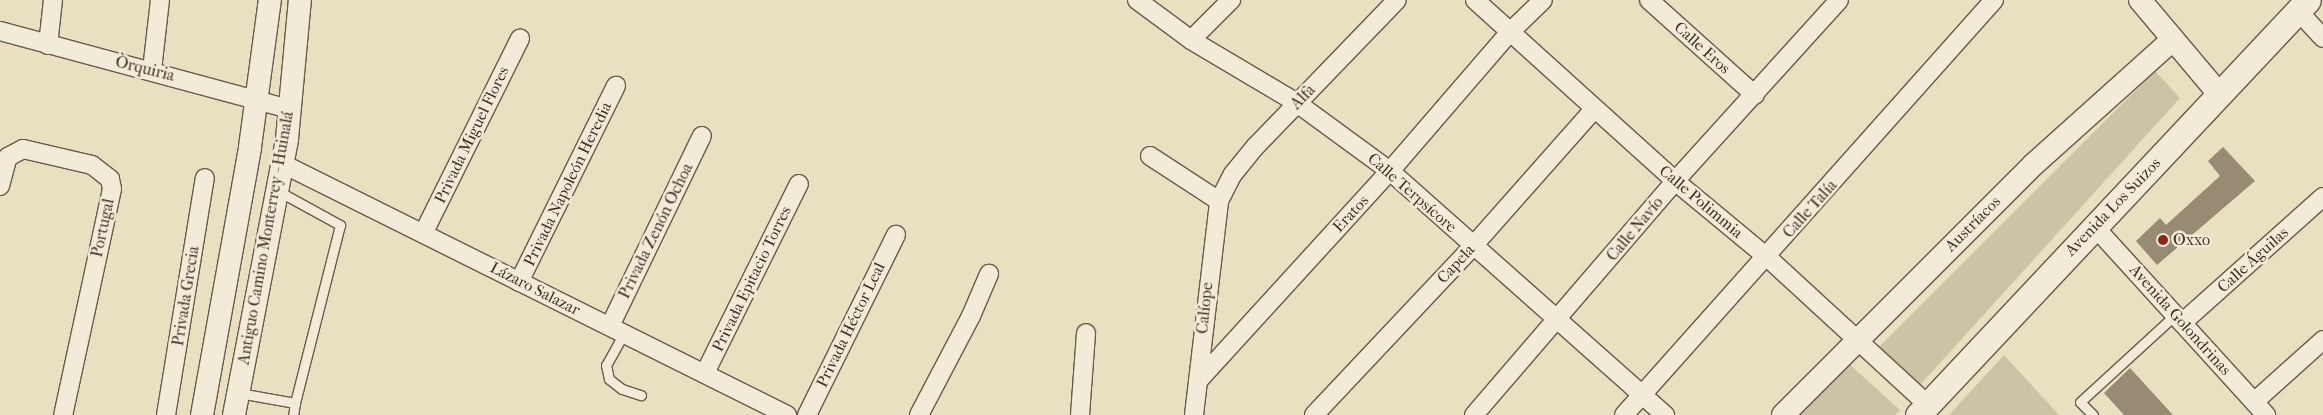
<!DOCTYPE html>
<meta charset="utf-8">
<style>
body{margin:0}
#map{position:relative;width:2323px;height:415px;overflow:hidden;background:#e9e0c1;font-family:"IM FELL French Canon",serif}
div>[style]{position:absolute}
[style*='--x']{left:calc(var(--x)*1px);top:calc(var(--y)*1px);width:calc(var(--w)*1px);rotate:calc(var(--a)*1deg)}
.green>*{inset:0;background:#ccc2a6}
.building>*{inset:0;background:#978b74}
.roads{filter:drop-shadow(1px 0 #6a5a49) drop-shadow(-1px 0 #6a5a49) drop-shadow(0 1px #6a5a49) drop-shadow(0 -1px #6a5a49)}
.service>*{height:9px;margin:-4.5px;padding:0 4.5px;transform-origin:4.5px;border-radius:4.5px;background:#f1ebd7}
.minor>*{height:18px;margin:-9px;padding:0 9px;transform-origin:9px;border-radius:9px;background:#f1ebd7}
.tertiary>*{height:22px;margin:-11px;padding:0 11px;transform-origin:11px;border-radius:11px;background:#f1ebd7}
.secondary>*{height:25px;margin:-12.5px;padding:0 12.5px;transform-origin:12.5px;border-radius:12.5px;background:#f1ebd7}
.dots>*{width:14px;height:14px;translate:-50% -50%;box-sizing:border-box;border:2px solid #f1ebd7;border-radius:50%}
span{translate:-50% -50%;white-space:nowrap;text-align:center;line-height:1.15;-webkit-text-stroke:5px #f1ebd7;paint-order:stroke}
.street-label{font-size:16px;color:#3f2e21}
.poi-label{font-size:16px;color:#3f2e21}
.left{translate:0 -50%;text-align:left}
</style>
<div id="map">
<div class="green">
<div style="clip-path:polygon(2155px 71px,2180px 98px,1920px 385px,1879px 347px)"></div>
<div style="clip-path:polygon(2004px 355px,2059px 415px,1949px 415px)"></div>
<div style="clip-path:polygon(1848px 363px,1900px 410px,1895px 415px,1799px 415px)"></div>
</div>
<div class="building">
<div style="clip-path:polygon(2223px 147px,2255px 181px,2157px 265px,2136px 241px,2160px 218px,2166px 225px,2220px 176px,2208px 161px)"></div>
<div style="clip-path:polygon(2130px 368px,2173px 415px,2124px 415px,2104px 393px)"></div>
</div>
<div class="roads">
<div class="service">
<div style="--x:278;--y:191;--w:71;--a:28.7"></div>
<div style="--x:340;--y:225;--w:184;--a:104.2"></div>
<div style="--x:624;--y:333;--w:37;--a:119"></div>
<div style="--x:606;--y:365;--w:14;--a:78"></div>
<div style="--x:609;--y:379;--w:16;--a:38"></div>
<div style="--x:622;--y:389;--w:20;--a:18"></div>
<div style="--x:239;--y:393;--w:57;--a:10.1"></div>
<div style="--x:295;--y:403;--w:12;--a:99"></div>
<div style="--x:2093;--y:415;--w:18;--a:-135"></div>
<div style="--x:2080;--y:402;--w:129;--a:-42.5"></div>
</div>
<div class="minor">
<div style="--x:1137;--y:0;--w:67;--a:36.5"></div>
<div style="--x:1191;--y:40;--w:123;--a:30.7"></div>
<div style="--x:1297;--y:103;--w:115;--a:36.2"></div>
<div style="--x:1390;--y:171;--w:368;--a:41.6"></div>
<div style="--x:1475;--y:0;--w:270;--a:42.1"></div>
<div style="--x:1675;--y:181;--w:119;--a:39.6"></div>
<div style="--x:1767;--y:257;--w:217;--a:42.6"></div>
<div style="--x:1649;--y:0;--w:142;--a:41.9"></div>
<div style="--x:2298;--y:11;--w:37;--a:47"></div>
<div style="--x:0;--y:31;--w:300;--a:15.1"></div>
<div style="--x:1191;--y:40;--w:57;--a:-45"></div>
<div style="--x:48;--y:45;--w:45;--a:-83.7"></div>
<div style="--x:152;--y:70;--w:70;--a:-83.5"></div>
<div style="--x:1150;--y:156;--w:82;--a:33.1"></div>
<div style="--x:283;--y:164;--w:563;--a:26.47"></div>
<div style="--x:0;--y:186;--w:30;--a:-75"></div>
<div style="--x:8;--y:157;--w:17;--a:-28"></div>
<div style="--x:23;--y:149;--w:71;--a:13.1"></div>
<div style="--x:92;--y:165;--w:23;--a:38"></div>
<div style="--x:110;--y:179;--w:10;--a:79"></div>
<div style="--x:112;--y:189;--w:231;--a:102.2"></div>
<div style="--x:2094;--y:226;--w:256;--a:47.7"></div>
<div style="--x:424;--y:232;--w:216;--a:-63.6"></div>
<div style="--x:519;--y:282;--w:219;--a:-63.7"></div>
<div style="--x:2182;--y:323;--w:189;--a:-41.8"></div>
<div style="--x:610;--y:326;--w:211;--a:-64.2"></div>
<div style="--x:705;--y:373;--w:211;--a:-63.6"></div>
<div style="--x:1198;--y:381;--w:285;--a:-47.6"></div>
<div style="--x:1390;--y:171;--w:182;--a:-49.2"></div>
<div style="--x:1509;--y:33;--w:47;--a:-44.1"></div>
<div style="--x:2254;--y:402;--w:93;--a:-41.9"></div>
<div style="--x:166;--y:415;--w:240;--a:-80.7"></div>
<div style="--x:807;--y:415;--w:201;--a:-63.7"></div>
<div style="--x:919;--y:415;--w:112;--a:-62.3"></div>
<div style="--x:971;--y:316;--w:46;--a:-66.8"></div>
<div style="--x:1080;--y:415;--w:82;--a:-85.8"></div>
<div style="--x:1194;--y:415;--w:215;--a:-83.3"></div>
<div style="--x:1219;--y:201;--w:30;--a:-63"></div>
<div style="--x:1233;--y:174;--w:35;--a:-51"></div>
<div style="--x:1255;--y:147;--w:204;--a:-46"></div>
<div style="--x:1314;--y:415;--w:232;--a:-46.7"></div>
<div style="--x:1473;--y:246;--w:183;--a:-48.5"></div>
<div style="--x:1474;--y:415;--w:308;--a:-49.3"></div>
<div style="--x:1675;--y:181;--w:244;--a:-47.8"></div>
<div style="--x:1624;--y:415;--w:556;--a:-48.28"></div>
</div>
<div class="tertiary">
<div style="--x:2140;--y:0;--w:124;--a:49.9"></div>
<div style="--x:202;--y:415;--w:272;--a:-79.8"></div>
<div style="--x:250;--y:147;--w:148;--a:-82.3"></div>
<div style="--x:234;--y:415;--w:281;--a:-79.1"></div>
<div style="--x:287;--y:139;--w:140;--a:-84.7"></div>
<div style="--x:1783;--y:415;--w:354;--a:-45"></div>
<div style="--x:2033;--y:165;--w:186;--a:-41.9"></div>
</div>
<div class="secondary">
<div style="--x:1918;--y:415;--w:569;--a:-46.78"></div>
</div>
</div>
<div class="dots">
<div style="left:2163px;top:240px;background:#8f2418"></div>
</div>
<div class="street-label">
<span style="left:1702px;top:48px;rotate:42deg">Calle Eros</span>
<span style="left:145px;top:69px;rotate:14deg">Òrquiria</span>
<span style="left:1303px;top:97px;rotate:-46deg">Alfa</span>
<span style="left:472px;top:135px;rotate:-64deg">Privada Miguel Flores</span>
<span style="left:568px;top:184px;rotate:-64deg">Privada Napoleón Heredia</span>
<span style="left:1412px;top:193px;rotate:41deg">Calle Terpsícore</span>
<span style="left:1701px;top:202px;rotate:40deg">Calle Polimmia</span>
<span style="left:2113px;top:207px;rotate:-46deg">Avenida Los Suizos</span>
<span style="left:1810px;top:209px;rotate:-48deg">Calle Talía</span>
<span style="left:1351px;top:214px;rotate:-47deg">Eratos</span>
<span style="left:1973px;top:224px;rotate:-45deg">Austríacos</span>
<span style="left:103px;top:228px;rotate:-78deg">Portugal</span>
<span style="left:1635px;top:229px;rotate:-50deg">Calle Navío</span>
<span style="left:656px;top:231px;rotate:-64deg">Privada Zenón Ochoa</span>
<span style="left:266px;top:238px;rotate:-80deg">Antiguo Camino Monterrey - Huinalá</span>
<span style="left:2253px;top:260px;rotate:-42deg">Calle Águilas</span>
<span style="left:1456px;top:264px;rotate:-47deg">Capela</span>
<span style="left:752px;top:279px;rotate:-64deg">Privada Epitacio Torres</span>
<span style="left:535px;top:289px;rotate:27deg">Lázaro Salazar</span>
<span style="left:186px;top:296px;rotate:-81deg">Privada Grecia</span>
<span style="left:1205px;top:308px;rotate:-84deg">Calíope</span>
<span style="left:2180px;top:320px;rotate:48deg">Avenida Golondrinas</span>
<span style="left:851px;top:325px;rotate:-64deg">Privada Héctor Leal</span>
</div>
<div class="poi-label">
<span class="left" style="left:2173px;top:240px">Oxxo</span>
</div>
</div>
